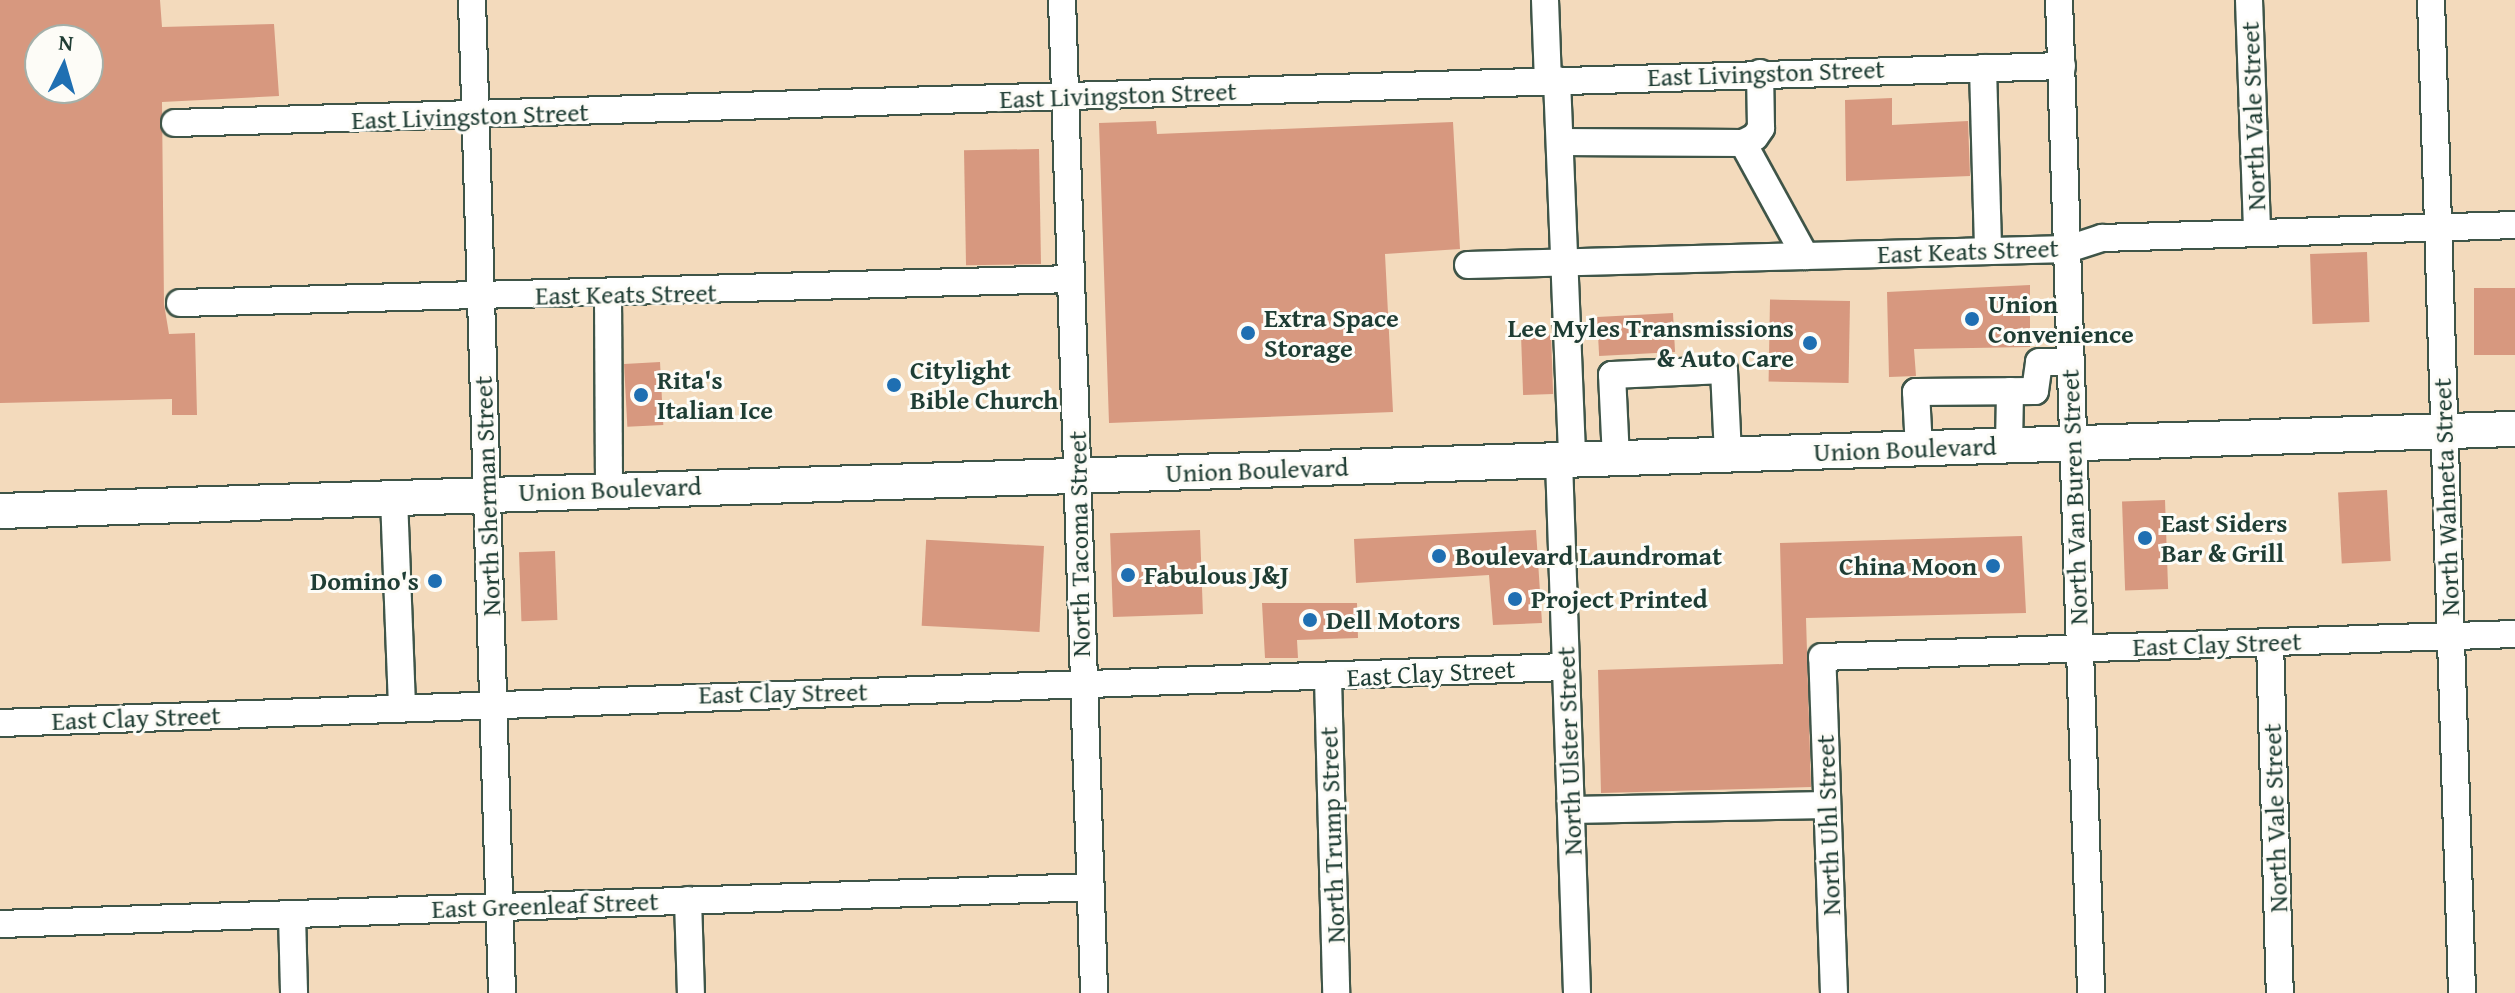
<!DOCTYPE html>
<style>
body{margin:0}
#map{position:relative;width:2515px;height:993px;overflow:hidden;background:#f3dabc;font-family:"Gentium Book Plus",serif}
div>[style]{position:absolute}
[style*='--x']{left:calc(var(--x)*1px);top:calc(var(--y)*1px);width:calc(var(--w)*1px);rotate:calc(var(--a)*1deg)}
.building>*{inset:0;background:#d7987f;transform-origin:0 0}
.roads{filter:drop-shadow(2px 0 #3f5548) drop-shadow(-2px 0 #3f5548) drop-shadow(0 2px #3f5548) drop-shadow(0 -2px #3f5548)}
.minor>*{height:26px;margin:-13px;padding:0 13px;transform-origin:13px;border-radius:13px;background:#fff}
.major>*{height:34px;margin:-17px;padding:0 17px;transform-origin:17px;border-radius:17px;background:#fff}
.dots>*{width:22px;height:22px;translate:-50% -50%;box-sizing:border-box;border:4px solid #fdfcf7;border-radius:50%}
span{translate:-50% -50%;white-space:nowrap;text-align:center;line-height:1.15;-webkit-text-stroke:6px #fdfcf7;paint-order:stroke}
.street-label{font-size:26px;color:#1f3d34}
.poi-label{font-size:26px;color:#1f3d34;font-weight:700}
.left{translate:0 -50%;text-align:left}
.right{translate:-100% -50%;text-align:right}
.north{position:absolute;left:24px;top:24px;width:80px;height:80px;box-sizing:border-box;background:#fdfcf7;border:2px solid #a4b0a9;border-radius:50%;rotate:5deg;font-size:22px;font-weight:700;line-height:32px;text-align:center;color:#1f3d34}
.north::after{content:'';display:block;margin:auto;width:28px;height:36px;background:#1f6fb2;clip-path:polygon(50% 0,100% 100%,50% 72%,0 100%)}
</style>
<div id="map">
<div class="building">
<div style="clip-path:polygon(evenodd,0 0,160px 0,162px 27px,274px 24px,279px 96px,162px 102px,164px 304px,169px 334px,195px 333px,197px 415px,172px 415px,172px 399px,0 403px,0 0,40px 40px,88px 40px,88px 88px,40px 88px,40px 40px)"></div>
<div style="clip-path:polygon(1892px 98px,1892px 125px,1968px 121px,1970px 176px,1846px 181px,1845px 100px)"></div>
<div style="clip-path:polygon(1156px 121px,1157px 134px,1453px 122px,1460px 249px,1385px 254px,1393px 412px,1109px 423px,1099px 123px)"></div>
<div style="left:1039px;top:149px;width:115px;height:75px;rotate:89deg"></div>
<div style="left:2367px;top:252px;width:70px;height:57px;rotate:88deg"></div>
<div style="clip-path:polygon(2030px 285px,2030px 347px,1914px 349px,1916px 376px,1889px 377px,1887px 292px)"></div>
<div style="left:2515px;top:288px;width:67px;height:41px;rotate:90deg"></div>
<div style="left:1850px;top:301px;width:82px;height:80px;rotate:91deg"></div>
<div style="left:1673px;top:313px;width:39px;height:76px;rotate:87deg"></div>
<div style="left:1551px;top:334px;width:60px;height:30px;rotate:88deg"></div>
<div style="left:660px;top:362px;width:63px;height:36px;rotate:87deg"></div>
<div style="left:2387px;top:490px;width:71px;height:49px;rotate:87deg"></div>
<div style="left:2165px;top:500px;width:89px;height:43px;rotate:88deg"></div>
<div style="left:1200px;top:530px;width:84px;height:90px;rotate:88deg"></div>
<div style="clip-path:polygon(1536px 530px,1542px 623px,1493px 625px,1489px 575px,1356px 583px,1354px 539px)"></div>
<div style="clip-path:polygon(2022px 536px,2026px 613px,1806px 618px,1811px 787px,1601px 793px,1598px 670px,1783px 664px,1780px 543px)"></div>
<div style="left:1044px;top:546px;width:86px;height:118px;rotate:93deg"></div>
<div style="left:555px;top:551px;width:69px;height:36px;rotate:88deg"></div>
<div style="clip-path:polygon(1262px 603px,1357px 603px,1358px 638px,1297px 640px,1298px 658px,1265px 658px)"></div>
</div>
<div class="roads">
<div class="minor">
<div style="--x:472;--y:0;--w:993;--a:88.27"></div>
<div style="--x:1062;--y:0;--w:994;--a:88.15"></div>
<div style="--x:1545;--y:0;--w:80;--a:87.9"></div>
<div style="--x:2059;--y:0;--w:994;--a:88.15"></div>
<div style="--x:2249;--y:0;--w:232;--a:88"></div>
<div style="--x:2431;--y:0;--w:993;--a:88.21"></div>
<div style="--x:1983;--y:68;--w:183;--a:88.4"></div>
<div style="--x:1557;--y:80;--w:381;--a:87.7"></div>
<div style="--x:175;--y:123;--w:1888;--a:-1.73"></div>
<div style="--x:1560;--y:142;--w:183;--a:0.3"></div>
<div style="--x:1743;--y:143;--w:13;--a:-27"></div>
<div style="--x:1755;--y:137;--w:11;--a:-56"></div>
<div style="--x:1761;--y:128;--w:55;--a:-91"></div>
<div style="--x:1743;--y:143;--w:129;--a:61.2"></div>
<div style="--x:1468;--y:265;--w:600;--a:-1.53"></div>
<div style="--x:2068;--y:249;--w:36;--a:-18"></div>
<div style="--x:2102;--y:238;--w:413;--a:-1.8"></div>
<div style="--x:608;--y:294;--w:196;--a:89.7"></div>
<div style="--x:180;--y:303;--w:891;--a:-1.54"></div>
<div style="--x:2009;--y:445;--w:54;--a:-88.9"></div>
<div style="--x:1919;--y:449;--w:57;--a:-93"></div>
<div style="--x:1916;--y:392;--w:119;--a:-0.5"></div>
<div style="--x:2035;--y:391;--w:29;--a:-82"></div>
<div style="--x:2039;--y:362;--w:30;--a:0"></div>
<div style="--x:1616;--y:459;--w:84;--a:-92.7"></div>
<div style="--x:1612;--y:375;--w:112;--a:-2.6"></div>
<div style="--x:1724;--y:370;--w:85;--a:87.3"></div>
<div style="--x:1559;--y:461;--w:532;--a:88.06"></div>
<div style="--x:394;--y:498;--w:210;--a:87.8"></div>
<div style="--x:2270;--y:642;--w:351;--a:88.4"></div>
<div style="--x:1328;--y:678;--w:315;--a:88.5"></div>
<div style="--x:0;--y:723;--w:1567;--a:-2.05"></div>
<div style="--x:1571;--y:810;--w:256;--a:-1.1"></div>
<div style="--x:688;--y:900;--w:93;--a:88.2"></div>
<div style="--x:292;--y:915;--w:78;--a:88.5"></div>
<div style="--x:0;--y:924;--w:1091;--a:-1.94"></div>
<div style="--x:1834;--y:993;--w:336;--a:-92"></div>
<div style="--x:1822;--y:657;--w:693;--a:-1.9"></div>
</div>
<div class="major">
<div style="--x:0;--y:511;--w:2516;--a:-1.87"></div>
</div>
</div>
<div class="dots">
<div style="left:1972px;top:319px;background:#1f6fb2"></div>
<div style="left:1248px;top:333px;background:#1f6fb2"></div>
<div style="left:1810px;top:343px;background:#1f6fb2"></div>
<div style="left:894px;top:385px;background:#1f6fb2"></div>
<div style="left:641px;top:395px;background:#1f6fb2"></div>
<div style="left:2145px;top:538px;background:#1f6fb2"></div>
<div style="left:1439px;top:556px;background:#1f6fb2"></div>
<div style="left:1993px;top:566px;background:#1f6fb2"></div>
<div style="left:1128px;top:575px;background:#1f6fb2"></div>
<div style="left:435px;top:581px;background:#1f6fb2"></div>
<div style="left:1515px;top:599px;background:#1f6fb2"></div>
<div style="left:1310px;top:620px;background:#1f6fb2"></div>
</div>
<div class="street-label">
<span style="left:1766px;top:73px;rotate:-2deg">East Livingston Street</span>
<span style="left:1118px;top:95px;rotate:-2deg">East Livingston Street</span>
<span style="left:470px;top:116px;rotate:-2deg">East Livingston Street</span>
<span style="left:2253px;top:116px;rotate:-92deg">North Vale Street</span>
<span style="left:1968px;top:251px;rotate:-2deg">East Keats Street</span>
<span style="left:626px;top:294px;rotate:-1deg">East Keats Street</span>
<span style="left:1905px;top:449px;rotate:-2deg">Union Boulevard</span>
<span style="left:1257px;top:470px;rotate:-2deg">Union Boulevard</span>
<span style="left:610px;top:489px;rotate:-2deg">Union Boulevard</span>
<span style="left:487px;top:496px;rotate:-92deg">North Sherman Street</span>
<span style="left:2074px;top:497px;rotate:-92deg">North Van Buren Street</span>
<span style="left:2446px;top:497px;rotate:-92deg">North Wahneta Street</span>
<span style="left:1079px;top:544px;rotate:-91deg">North Tacoma Street</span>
<span style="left:2217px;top:644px;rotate:-2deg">East Clay Street</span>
<span style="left:1431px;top:673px;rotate:-3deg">East Clay Street</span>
<span style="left:783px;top:693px;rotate:-1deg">East Clay Street</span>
<span style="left:136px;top:718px;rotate:-2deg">East Clay Street</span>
<span style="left:1569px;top:751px;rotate:-92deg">North Ulster Street</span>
<span style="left:2275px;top:818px;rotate:-92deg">North Vale Street</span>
<span style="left:1828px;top:825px;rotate:-92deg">North Uhl Street</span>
<span style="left:1332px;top:835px;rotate:-92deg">North Trump Street</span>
<span style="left:545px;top:905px;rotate:-2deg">East Greenleaf Street</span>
</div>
<div class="poi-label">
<span class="left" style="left:1988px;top:319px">Union<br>Convenience</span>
<span class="left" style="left:1264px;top:333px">Extra Space<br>Storage</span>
<span class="right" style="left:1794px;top:343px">Lee Myles Transmissions<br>&amp; Auto Care</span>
<span class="left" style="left:910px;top:385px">Citylight<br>Bible Church</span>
<span class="left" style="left:657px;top:395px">Rita's<br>Italian Ice</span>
<span class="left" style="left:2161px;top:538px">East Siders<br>Bar &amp; Grill</span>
<span class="left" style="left:1455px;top:556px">Boulevard Laundromat</span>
<span class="right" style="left:1977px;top:566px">China Moon</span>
<span class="left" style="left:1144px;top:575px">Fabulous J&amp;J</span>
<span class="right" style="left:419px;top:581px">Domino's</span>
<span class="left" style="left:1531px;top:599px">Project Printed</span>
<span class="left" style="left:1326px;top:620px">Dell Motors</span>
</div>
<div class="north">N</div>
</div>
